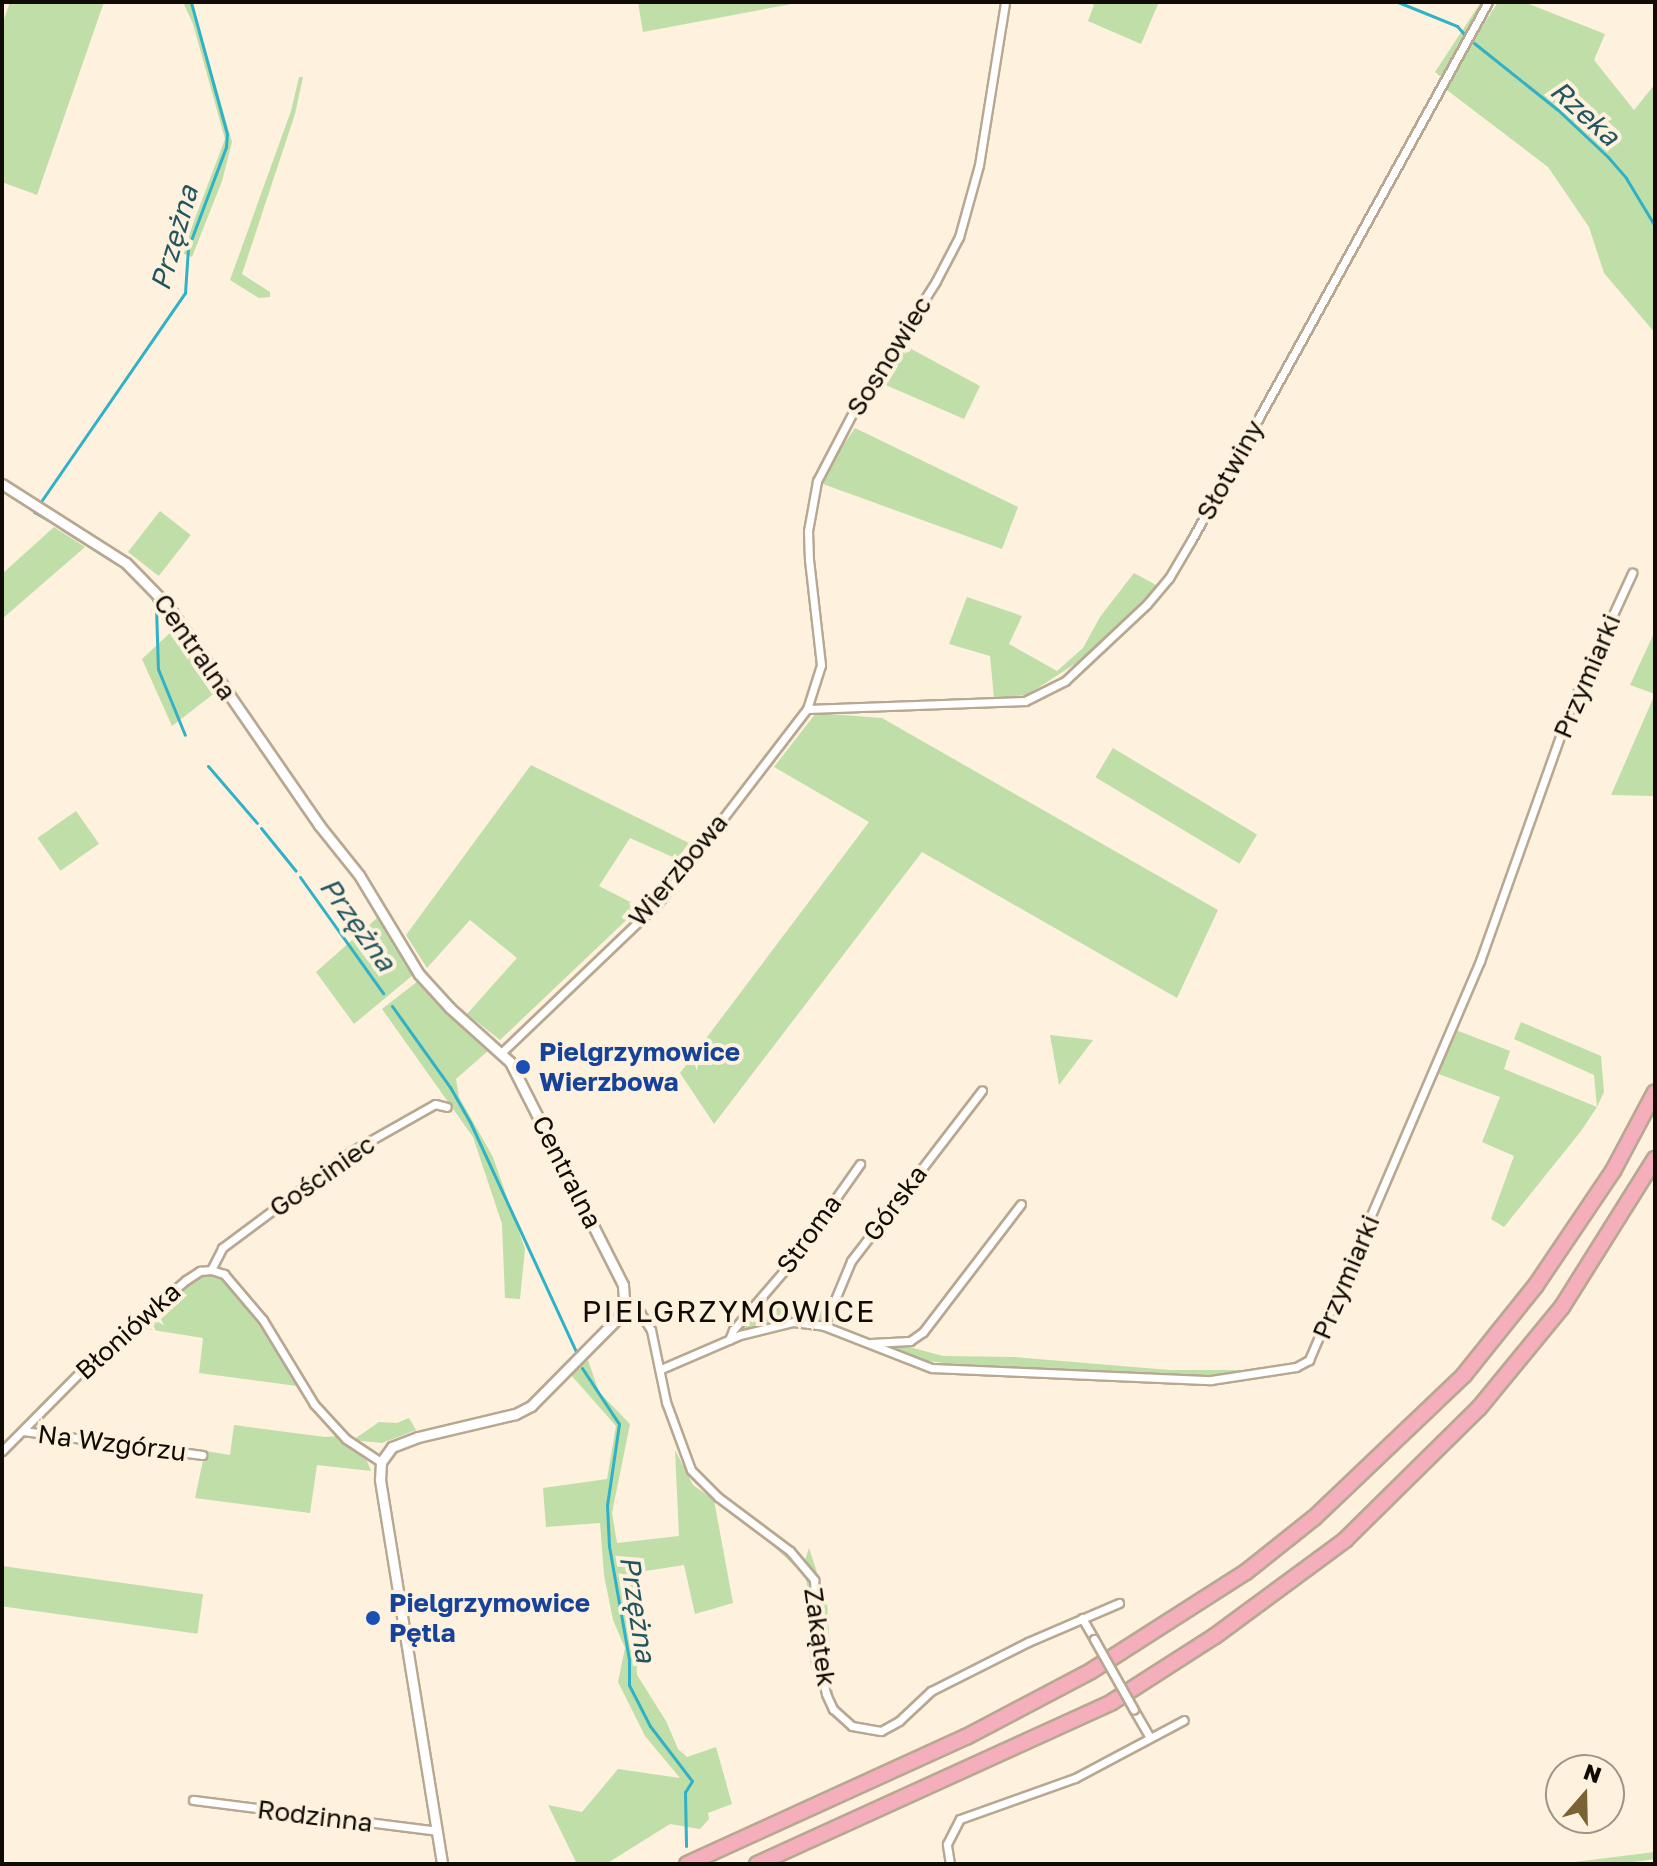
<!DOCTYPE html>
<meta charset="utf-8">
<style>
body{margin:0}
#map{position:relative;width:1657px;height:1866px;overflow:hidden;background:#fef1de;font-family:"Golos Text",sans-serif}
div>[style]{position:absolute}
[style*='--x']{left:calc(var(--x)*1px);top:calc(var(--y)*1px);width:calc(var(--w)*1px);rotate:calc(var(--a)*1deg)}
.green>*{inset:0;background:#c0dea8;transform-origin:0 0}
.stream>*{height:3px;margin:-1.5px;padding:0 1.5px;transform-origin:1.5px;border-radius:1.5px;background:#2fb1c7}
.roads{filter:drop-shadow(2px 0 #b8a892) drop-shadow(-2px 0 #b8a892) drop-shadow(0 2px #b8a892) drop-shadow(0 -2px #b8a892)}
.minor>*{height:7px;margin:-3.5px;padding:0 3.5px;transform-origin:3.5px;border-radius:3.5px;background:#fff}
.tertiary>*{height:9px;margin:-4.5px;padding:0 4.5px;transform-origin:4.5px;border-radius:4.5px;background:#fff}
.motorway>*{height:14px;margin:-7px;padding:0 7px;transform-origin:7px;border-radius:7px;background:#f5afbc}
.bridges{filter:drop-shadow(2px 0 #b8a892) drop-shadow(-2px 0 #b8a892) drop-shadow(0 2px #b8a892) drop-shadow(0 -2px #b8a892)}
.minor-bridge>*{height:7px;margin:-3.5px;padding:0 3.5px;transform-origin:3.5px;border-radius:3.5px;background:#fff}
.dots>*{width:22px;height:22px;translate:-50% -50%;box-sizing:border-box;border:4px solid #fef1de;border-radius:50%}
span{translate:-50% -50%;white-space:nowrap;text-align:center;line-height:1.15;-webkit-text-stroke:8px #fef1de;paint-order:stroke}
.street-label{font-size:26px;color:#100b04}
.transit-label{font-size:26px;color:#164399;font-weight:700}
.left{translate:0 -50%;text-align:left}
.water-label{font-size:28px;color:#22555f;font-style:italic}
.quarter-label{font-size:30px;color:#100b04;letter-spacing:2px}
.frame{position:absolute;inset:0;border:4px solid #100b04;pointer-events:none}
.north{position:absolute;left:1545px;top:1754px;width:80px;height:80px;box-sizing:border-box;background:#fef1de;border:2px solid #9f9587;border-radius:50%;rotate:20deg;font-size:22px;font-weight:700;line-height:32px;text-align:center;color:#100b04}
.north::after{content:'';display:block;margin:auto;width:28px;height:36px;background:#7a6233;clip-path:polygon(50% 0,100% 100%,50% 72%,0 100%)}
</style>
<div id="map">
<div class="green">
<div style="clip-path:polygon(10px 2px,104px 2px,37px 195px,2px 182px,2px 25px)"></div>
<div style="clip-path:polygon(183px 2px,192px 2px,232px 142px,222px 181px,192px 257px,182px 253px,225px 139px,193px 24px)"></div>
<div style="clip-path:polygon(638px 2px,797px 2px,797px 3px,643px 32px)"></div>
<div style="clip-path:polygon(1089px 2px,1159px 2px,1141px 44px,1088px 21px,1094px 5px)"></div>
<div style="clip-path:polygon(1481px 2px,1480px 7px,1441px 77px,1435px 72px)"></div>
<div style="clip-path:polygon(1498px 2px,1524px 2px,1605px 34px,1594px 60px,1634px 110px,1655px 84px,1655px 333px,1604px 273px,1589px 227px,1548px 167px,1443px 87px)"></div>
<div style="clip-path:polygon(299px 77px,303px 77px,295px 114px,242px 274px,270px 292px,270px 297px,259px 298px,230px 280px,291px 111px)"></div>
<div style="clip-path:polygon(902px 344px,980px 386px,964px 419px,881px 383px)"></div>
<div style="clip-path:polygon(855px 428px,1018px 507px,1002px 549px,823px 484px,833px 460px)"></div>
<div style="left:160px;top:511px;width:39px;height:52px;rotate:38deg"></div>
<div style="clip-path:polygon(54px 527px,85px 547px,2px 619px,2px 574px)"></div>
<div style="clip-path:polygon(1134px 573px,1158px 586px,1090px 654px,1027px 695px,994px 698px,990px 656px,949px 644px,967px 597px,1022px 616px,1009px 644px,1057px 671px,1083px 648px,1100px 617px)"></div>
<div style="clip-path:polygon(1655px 631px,1655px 796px,1611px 795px,1655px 694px,1630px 685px)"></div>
<div style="clip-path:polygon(171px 632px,216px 692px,172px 726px,142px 659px)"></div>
<div style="clip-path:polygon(816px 713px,882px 718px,1218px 910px,1177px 998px,922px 852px,714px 1124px,680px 1073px,869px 822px,774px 767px)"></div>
<div style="left:1113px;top:748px;width:168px;height:34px;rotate:31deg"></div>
<div style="clip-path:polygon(531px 765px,689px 843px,677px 859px,630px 838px,599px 886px,640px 907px,500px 1040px,467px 1014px,517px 958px,470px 920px,427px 968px,406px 935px)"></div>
<div style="left:76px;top:811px;width:40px;height:47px;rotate:55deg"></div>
<div style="clip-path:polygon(377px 918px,413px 975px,354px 1024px,316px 972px)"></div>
<div style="clip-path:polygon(418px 981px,489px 1050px,456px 1079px,459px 1097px,493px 1157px,525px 1249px,520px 1299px,505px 1298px,502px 1224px,473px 1137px,382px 1009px)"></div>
<div style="clip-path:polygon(1521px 1022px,1601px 1056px,1604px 1092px,1597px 1107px,1581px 1131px,1504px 1227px,1491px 1219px,1514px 1156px,1482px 1142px,1500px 1097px,1436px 1073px,1456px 1030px,1510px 1051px,1504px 1069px,1597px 1107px,1594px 1075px,1514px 1039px)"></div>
<div style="clip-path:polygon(1050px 1035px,1093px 1040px,1059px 1085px)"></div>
<div style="clip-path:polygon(208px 1273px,220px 1276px,234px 1288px,256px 1316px,297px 1386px,199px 1373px,203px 1338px,140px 1328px,199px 1276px)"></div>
<div style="clip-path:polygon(790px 1307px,825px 1311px,820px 1322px,785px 1318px,737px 1332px,743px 1322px,777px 1308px)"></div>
<div style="clip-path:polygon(877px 1344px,906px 1346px,943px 1356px,1014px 1357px,1170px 1370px,1252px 1370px,1205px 1377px,957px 1365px,909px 1358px)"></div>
<div style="clip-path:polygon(588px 1360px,599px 1392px,630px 1424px,612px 1513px,617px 1543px,679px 1536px,675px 1450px,693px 1485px,714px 1500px,733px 1603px,695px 1614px,684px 1565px,633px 1573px,637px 1675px,666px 1721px,678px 1749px,687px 1757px,716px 1747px,732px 1804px,708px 1813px,709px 1819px,700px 1829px,670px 1824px,606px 1864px,577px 1864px,548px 1805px,582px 1812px,618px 1769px,680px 1778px,645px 1736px,618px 1682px,625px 1648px,613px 1620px,604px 1575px,600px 1523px,546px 1527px,543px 1488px,607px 1479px,616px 1426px,571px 1375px)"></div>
<div style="clip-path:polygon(409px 1418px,416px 1430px,382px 1443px,353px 1440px,379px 1422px,397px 1423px)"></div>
<div style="clip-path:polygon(234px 1425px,325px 1437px,339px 1436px,367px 1461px,371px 1471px,317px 1465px,310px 1513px,195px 1498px,205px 1451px,230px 1455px)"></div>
<div style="clip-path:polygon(770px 1538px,791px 1554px,812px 1582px,818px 1669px,811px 1669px,808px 1642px,811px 1602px,805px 1576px,768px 1541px)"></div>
<div style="clip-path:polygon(809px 1548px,827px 1603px,834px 1708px,824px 1682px,820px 1597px,805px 1560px)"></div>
<div style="left:2px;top:1566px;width:203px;height:40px;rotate:8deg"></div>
<div style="clip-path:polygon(1655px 1852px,1655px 1859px,1619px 1864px,1558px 1864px)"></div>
</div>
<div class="stream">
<div style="--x:1398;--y:2;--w:64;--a:22.1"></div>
<div style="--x:1457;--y:26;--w:13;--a:48"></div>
<div style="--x:1474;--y:43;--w:107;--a:38.6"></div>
<div style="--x:1558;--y:110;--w:69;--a:43.2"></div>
<div style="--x:1608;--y:157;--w:28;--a:49"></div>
<div style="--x:1626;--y:178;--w:56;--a:58.9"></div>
<div style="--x:42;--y:500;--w:252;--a:-55.4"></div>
<div style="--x:185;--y:293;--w:45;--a:-86.2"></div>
<div style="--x:188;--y:248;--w:108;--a:-69.4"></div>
<div style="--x:226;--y:147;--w:13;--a:-86"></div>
<div style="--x:227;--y:134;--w:137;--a:-105.3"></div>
<div style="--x:34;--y:512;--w:26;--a:29"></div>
<div style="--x:62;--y:529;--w:67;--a:32.3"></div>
<div style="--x:151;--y:595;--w:13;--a:67"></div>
<div style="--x:156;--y:607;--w:62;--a:88.2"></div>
<div style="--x:158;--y:669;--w:71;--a:67.8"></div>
<div style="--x:208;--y:766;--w:75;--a:49.3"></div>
<div style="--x:261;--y:828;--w:55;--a:50.9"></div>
<div style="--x:300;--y:877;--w:143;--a:54.4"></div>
<div style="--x:392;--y:1006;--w:100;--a:54.4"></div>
<div style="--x:450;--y:1087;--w:40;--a:60.3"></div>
<div style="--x:470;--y:1122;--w:252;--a:65.2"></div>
<div style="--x:582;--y:1368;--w:67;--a:56.5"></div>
<div style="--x:619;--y:1424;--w:82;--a:98.4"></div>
<div style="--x:607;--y:1505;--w:41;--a:87.2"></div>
<div style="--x:609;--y:1546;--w:115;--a:80"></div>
<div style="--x:629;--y:1659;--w:26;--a:90"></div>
<div style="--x:629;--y:1685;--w:46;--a:62.9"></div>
<div style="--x:650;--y:1726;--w:69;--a:52.6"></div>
<div style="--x:692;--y:1781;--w:13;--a:122"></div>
<div style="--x:685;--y:1792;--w:54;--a:88.9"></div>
</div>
<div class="roads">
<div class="minor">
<div style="--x:807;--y:709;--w:218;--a:-2.1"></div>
<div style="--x:1025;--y:701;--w:45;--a:-26.6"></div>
<div style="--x:1065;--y:681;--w:112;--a:-43.2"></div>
<div style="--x:1147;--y:604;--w:34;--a:-50"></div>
<div style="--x:1169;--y:578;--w:45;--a:-59.5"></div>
<div style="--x:1192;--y:539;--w:613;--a:-61.14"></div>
<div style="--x:502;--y:1052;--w:216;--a:-43.7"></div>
<div style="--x:658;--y:903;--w:245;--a:-52.5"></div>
<div style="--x:807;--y:709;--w:46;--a:-72.3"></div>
<div style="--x:821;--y:665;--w:106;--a:-96.5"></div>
<div style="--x:809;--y:560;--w:29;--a:-92"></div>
<div style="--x:808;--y:531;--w:51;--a:-79.8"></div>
<div style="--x:817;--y:481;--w:78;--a:-62.4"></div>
<div style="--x:853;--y:412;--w:155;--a:-57.6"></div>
<div style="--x:936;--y:281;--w:50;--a:-62.4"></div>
<div style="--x:959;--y:237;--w:75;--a:-74.5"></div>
<div style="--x:979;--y:165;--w:165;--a:-80.9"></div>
<div style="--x:211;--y:1270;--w:25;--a:-63"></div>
<div style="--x:222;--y:1248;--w:162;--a:-36.7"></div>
<div style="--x:352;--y:1151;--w:95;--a:-29.5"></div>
<div style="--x:435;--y:1104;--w:12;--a:14"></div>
<div style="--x:624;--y:1301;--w:21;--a:37"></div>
<div style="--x:641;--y:1314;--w:19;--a:58"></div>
<div style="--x:651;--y:1330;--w:74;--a:78.2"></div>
<div style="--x:666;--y:1402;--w:72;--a:69.8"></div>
<div style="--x:691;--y:1470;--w:38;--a:45"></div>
<div style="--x:718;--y:1497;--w:90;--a:36.9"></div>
<div style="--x:790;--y:1551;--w:38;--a:50"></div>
<div style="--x:814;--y:1580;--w:87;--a:86.7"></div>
<div style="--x:819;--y:1667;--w:28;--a:75"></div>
<div style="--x:826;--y:1694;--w:17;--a:65"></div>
<div style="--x:833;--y:1709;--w:25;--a:42"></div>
<div style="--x:852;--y:1726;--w:29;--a:10"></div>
<div style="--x:881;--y:1731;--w:21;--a:-29"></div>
<div style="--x:899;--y:1721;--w:44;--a:-43.2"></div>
<div style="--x:931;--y:1691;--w:109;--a:-26.8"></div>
<div style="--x:1028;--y:1642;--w:99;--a:-23.2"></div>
<div style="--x:824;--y:1326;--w:70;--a:-67.4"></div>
<div style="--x:851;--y:1261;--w:215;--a:-52.5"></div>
<div style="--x:729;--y:1340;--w:11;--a:-68"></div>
<div style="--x:733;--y:1330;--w:84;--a:-49.3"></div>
<div style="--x:788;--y:1266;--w:125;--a:-54.8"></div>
<div style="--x:871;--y:1343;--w:39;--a:-3"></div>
<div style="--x:910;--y:1341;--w:16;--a:-35"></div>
<div style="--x:923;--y:1332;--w:161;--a:-52.6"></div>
<div style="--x:661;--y:1369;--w:86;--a:-23.3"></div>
<div style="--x:740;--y:1335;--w:55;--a:-13.8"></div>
<div style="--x:793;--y:1322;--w:31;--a:7"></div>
<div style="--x:824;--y:1326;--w:116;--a:21.3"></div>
<div style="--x:932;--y:1368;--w:279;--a:2.5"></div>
<div style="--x:1211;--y:1380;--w:86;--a:-8.7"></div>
<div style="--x:1296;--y:1367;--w:15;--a:-28"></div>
<div style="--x:1309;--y:1360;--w:434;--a:-66.8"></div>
<div style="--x:1480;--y:961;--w:269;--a:-70.4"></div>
<div style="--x:1570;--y:708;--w:149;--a:-65.3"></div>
<div style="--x:23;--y:1431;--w:181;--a:7.6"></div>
<div style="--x:2;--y:1451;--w:120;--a:-45.3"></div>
<div style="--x:86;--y:1366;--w:132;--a:-40.7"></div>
<div style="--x:186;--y:1280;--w:17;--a:-33"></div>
<div style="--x:200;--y:1271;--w:11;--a:-5"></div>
<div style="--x:211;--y:1270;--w:14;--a:17"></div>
<div style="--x:224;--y:1274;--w:60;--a:49.7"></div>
<div style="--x:263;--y:1320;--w:98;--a:58.7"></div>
<div style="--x:314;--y:1404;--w:47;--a:47.6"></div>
<div style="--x:346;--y:1439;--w:42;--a:33.3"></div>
<div style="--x:1082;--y:1618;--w:24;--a:60"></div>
<div style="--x:1134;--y:1710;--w:30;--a:60"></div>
<div style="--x:193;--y:1800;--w:246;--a:7.2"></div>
<div style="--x:950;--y:1864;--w:20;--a:-99"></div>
<div style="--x:947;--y:1844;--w:28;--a:-63"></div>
<div style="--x:960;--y:1819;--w:122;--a:-19.6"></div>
<div style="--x:1075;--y:1778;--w:123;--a:-28"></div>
</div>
<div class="tertiary">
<div style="--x:2;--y:484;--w:147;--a:32.5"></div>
<div style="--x:126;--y:563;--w:60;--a:45.7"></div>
<div style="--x:168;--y:606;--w:266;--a:55.4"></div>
<div style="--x:319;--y:825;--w:64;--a:51.3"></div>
<div style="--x:359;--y:875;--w:116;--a:58.8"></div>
<div style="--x:419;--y:974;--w:46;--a:47.6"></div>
<div style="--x:450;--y:1008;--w:81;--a:42"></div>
<div style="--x:510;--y:1062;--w:250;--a:63.1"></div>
<div style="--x:623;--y:1285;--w:16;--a:86"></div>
<div style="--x:624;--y:1301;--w:17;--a:107"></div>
<div style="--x:619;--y:1317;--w:125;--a:134.7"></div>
<div style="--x:531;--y:1406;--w:18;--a:153"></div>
<div style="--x:515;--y:1414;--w:100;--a:166.7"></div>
<div style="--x:418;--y:1437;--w:28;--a:159"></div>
<div style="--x:392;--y:1447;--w:19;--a:126"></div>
<div style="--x:381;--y:1462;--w:18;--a:93"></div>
<div style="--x:380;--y:1480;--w:389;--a:80.8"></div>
</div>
<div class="motorway">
<div style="--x:687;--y:1864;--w:307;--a:-24.5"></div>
<div style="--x:966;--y:1737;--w:141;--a:-27.8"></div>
<div style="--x:1091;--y:1671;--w:184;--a:-32.6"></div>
<div style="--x:1246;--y:1572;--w:87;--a:-38.5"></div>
<div style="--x:1314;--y:1518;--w:207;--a:-43.6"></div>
<div style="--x:1464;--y:1375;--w:115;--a:-51.3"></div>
<div style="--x:1536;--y:1285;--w:138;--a:-56"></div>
<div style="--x:1613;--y:1171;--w:89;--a:-62"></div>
<div style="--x:757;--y:1864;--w:390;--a:-24.5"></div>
<div style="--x:1112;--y:1702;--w:122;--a:-32.7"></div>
<div style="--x:1215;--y:1636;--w:162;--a:-36.4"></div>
<div style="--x:1345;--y:1540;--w:188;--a:-44.6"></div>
<div style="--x:1479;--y:1408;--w:131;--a:-50.6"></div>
<div style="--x:1562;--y:1307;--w:175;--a:-57.9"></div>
</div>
</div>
<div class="bridges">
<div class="minor-bridge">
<div style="--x:1094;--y:1639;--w:81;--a:60.6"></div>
</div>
</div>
<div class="dots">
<div style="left:523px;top:1067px;background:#1a4fb4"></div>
<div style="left:373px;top:1618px;background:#1a4fb4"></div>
</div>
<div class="street-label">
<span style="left:889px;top:356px;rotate:-58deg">Sosnowiec</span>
<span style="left:1230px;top:470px;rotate:-61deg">Słotwiny</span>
<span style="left:195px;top:647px;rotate:55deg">Centralna</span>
<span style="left:1587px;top:676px;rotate:-67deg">Przymiarki</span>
<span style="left:678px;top:870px;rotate:-50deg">Wierzbowa</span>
<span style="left:567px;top:1172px;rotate:63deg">Centralna</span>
<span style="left:322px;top:1176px;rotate:-35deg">Gościniec</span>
<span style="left:895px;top:1203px;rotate:-53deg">Górska</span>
<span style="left:809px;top:1234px;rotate:-54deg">Stroma</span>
<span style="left:1346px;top:1277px;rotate:-67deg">Przymiarki</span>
<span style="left:128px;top:1331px;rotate:-42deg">Błoniówka</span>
<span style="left:112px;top:1443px;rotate:7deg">Na Wzgórzu</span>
<span style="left:820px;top:1637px;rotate:82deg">Zakątek</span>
<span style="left:315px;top:1816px;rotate:7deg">Rodzinna</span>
</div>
<div class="transit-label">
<span class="left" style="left:539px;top:1067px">Pielgrzymowice<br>Wierzbowa</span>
<span class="left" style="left:389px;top:1618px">Pielgrzymowice<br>Pętla</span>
</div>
<div class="water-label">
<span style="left:1585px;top:113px;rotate:42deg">Rzeka</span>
<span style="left:174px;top:238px;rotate:-74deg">Przężna</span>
<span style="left:358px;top:924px;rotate:54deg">Przężna</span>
<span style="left:638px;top:1609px;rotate:81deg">Przężna</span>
</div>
<div class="quarter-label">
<span style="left:729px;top:1311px">PIELGRZYMOWICE</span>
</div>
<div class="frame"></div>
<div class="north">N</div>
</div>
